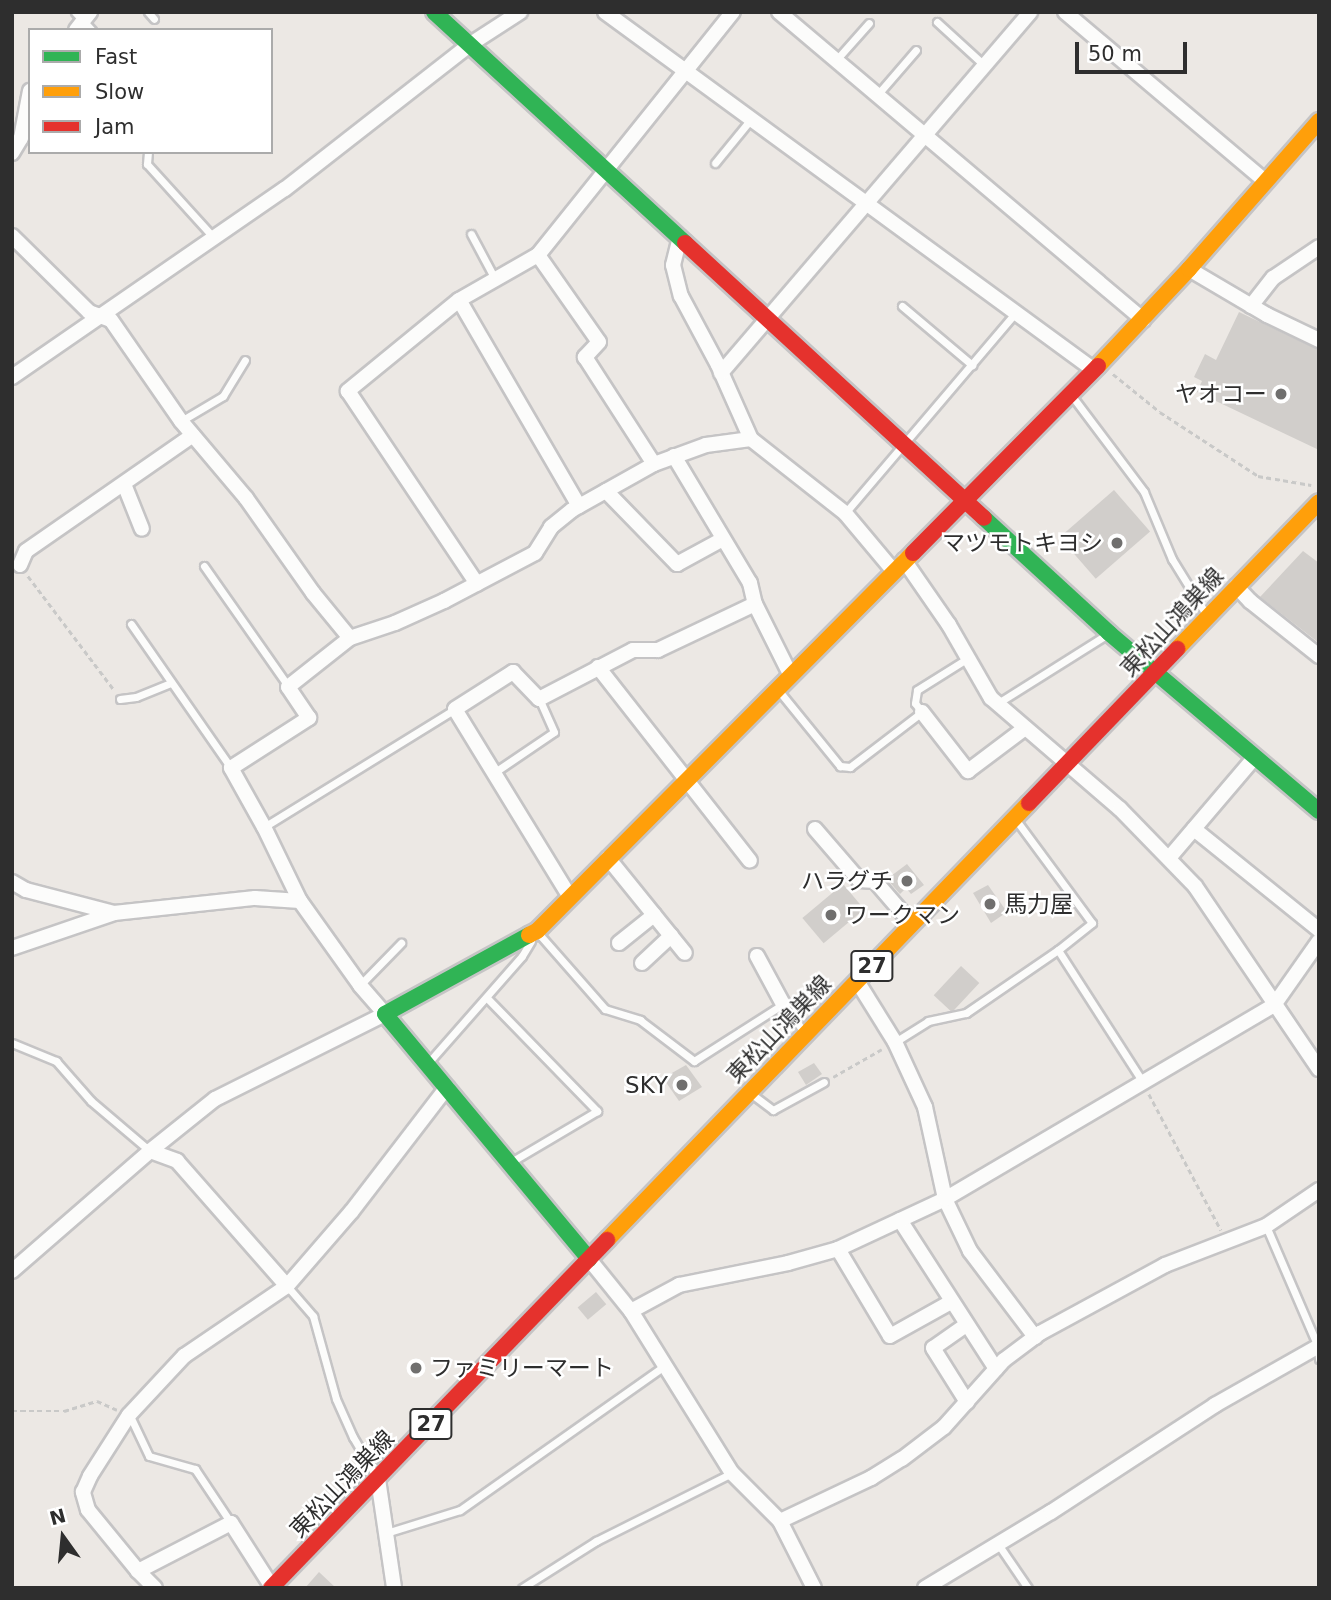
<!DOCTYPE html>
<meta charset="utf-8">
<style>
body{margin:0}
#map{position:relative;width:1331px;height:1600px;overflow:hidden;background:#ece8e4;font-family:"DejaVu Sans","Noto Sans JP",sans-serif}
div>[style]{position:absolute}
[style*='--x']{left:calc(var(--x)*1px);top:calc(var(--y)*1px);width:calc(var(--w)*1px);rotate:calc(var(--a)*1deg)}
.building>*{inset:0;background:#d1cecb;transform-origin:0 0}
.path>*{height:2.5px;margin-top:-1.25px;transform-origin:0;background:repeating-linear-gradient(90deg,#c9c9c8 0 5px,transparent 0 8.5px)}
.roads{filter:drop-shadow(2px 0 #c5c4c5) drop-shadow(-2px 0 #c5c4c5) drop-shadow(0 2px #c5c4c5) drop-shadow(0 -2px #c5c4c5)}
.lane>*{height:7px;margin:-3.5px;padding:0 3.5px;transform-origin:3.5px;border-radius:3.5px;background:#fcfcfb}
.street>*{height:14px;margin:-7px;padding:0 7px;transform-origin:7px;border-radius:7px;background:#fcfcfb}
.fast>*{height:16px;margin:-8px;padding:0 8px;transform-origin:8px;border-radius:8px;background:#30b455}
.slow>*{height:16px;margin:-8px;padding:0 8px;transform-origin:8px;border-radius:8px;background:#ff9f0a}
.jam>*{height:16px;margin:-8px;padding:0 8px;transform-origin:8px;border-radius:8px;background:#e5322d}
.dots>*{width:19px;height:19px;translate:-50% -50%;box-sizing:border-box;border:4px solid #fff;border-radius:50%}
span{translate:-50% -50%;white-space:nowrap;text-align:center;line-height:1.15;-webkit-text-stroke:5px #fff;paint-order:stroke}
.shield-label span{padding:2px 5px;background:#fff;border:2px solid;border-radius:5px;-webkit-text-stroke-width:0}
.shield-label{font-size:21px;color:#2e2e2e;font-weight:700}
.poi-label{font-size:23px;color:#2e2e2e}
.right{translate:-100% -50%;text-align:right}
.left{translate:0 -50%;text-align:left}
.street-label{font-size:23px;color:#2e2e2e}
.frame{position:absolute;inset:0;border:14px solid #2e2e2e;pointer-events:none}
.legend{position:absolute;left:28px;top:28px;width:245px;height:126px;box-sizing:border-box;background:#fff;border:2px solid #ababab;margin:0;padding:9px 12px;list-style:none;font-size:21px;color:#2e2e2e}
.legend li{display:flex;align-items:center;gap:14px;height:35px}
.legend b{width:35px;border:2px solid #ababab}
.north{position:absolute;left:28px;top:1502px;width:70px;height:70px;-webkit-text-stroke:5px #fff;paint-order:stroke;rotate:345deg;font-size:19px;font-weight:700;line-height:28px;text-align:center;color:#2e2e2e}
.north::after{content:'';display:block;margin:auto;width:24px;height:32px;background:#2e2e2e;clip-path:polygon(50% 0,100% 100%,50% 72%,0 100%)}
.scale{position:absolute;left:1075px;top:42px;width:112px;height:32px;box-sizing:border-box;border:4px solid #2e2e2e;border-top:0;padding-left:9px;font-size:21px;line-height:24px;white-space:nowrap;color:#2e2e2e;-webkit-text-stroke:5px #fff;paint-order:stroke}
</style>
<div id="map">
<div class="building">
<div style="clip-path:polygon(1239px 312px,1319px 350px,1319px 450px,1197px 392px,1202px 381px,1194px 377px,1205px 354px,1216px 360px)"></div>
<div style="left:1114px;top:490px;width:55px;height:72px;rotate:49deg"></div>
<div style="clip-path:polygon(1303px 551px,1319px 563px,1319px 643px,1260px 597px)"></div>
<div style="clip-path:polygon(907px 864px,924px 885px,911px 894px,906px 888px,900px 894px,887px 879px)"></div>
<div style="left:843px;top:884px;width:33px;height:53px;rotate:50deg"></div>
<div style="clip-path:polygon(988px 885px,1007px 912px,991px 923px,973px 893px)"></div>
<div style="left:961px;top:966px;width:25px;height:40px;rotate:43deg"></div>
<div style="clip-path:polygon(814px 1063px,822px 1074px,806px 1085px,798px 1072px)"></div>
<div style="clip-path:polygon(686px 1065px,702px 1087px,679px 1101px,663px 1078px)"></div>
<div style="left:596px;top:1292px;width:16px;height:24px;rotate:50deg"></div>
<div style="clip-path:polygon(319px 1572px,336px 1588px,305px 1588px)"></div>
</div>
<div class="path">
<div style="--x:1113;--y:374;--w:60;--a:39"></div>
<div style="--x:1160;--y:412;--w:117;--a:33.1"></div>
<div style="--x:1258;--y:476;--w:54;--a:9.6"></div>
<div style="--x:28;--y:576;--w:144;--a:52.9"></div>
<div style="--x:833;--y:1077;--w:56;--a:-29.7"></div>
<div style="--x:1149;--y:1094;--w:154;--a:62.1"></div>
<div style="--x:12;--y:1411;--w:52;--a:0"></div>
<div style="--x:64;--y:1411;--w:34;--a:-17"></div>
<div style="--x:97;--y:1401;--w:22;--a:24"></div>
</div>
<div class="roads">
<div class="lane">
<div style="--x:75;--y:12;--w:25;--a:47"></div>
<div style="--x:148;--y:12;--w:9;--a:49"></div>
<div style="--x:937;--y:22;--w:62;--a:42.4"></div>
<div style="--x:837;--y:59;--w:48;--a:-48.4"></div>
<div style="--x:878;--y:94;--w:58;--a:-49.2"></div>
<div style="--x:148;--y:152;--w:12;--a:95"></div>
<div style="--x:147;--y:164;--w:100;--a:47.8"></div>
<div style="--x:715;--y:163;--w:57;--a:-50.7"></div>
<div style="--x:471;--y:234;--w:51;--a:61.9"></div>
<div style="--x:902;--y:306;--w:92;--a:40.1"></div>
<div style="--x:1072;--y:396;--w:120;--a:53.1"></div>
<div style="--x:1144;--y:492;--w:73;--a:67.3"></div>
<div style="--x:1172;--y:559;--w:65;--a:58.3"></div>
<div style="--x:181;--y:421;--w:49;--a:-30.8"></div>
<div style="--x:223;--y:396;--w:42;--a:-58.6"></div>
<div style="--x:845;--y:513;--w:265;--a:-49.6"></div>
<div style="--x:204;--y:566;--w:146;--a:55"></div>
<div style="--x:131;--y:624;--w:175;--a:55.2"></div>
<div style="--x:779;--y:691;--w:97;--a:50.9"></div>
<div style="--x:840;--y:766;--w:10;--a:6"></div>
<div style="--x:850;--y:767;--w:91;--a:-37.4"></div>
<div style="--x:922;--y:712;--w:11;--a:-128"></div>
<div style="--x:915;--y:703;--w:13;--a:-81"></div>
<div style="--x:917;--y:690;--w:60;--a:-32.1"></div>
<div style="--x:120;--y:699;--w:16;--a:-7"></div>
<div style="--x:136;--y:697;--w:38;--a:-22"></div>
<div style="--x:998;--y:703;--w:128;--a:-32.2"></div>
<div style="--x:495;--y:772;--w:71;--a:-34.1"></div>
<div style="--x:554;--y:732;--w:36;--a:-114"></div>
<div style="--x:1016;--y:820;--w:128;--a:53.6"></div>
<div style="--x:1092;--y:923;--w:43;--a:141.5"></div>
<div style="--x:1058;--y:950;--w:156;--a:57.3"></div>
<div style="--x:264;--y:827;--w:225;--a:-31.7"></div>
<div style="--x:539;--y:934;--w:100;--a:48.7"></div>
<div style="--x:605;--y:1009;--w:37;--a:17"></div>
<div style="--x:640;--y:1020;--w:68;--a:37.2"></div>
<div style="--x:694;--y:1061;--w:106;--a:-32.6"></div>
<div style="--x:783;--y:1004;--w:35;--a:53"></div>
<div style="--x:360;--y:985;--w:59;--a:-45.7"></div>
<div style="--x:487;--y:998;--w:158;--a:45.8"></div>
<div style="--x:597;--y:1111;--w:100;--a:149.3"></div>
<div style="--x:895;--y:1042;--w:39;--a:-32"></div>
<div style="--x:928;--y:1021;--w:39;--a:-12"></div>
<div style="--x:966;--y:1013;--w:112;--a:-34.4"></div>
<div style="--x:12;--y:1043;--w:48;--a:22.2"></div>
<div style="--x:56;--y:1061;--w:53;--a:48.8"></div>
<div style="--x:91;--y:1101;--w:77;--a:40.3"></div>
<div style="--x:428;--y:1063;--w:142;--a:-48.7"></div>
<div style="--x:522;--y:956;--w:17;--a:-59"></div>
<div style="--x:753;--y:1095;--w:25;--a:37"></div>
<div style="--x:773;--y:1110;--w:58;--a:-28.8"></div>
<div style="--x:1266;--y:1226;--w:132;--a:66.7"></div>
<div style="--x:1318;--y:1347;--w:12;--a:85"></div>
<div style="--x:287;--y:1286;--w:40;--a:49"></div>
<div style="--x:313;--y:1316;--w:86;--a:74.5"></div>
<div style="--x:336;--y:1399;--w:42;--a:65.9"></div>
<div style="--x:353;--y:1437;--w:45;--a:59.5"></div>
<div style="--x:130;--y:1416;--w:44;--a:64.6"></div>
<div style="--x:149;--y:1456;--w:48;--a:15.8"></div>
<div style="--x:195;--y:1469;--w:65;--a:56.3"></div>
<div style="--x:386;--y:1533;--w:77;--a:-17.3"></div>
<div style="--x:460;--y:1510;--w:250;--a:-35.2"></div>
<div style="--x:998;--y:1544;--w:53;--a:55.7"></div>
<div style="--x:522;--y:1588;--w:88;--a:-32.4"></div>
<div style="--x:596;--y:1541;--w:152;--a:-26.6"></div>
</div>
<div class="street">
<div style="--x:605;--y:12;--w:606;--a:36.21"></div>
<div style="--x:779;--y:12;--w:477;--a:40.2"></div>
<div style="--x:1065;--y:12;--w:262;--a:40.2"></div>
<div style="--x:76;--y:30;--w:23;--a:-52"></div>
<div style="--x:12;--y:153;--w:17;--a:-59"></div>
<div style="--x:21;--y:138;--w:48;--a:-79.2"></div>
<div style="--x:12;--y:236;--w:108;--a:44.6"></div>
<div style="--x:89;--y:312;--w:23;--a:20"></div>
<div style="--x:111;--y:320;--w:123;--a:55.3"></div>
<div style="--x:181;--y:421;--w:101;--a:49.8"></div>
<div style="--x:246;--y:498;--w:116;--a:54.8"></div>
<div style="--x:313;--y:593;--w:58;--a:50.6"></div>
<div style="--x:680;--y:237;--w:29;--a:104"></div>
<div style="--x:673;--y:265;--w:32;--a:76"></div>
<div style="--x:681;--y:296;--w:78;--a:61.8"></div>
<div style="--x:718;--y:365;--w:81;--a:66"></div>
<div style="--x:751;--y:439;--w:120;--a:38.2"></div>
<div style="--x:845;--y:513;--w:73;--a:50"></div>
<div style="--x:538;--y:255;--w:106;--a:55"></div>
<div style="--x:599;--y:342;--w:21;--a:133"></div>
<div style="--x:585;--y:357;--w:127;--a:57.2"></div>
<div style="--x:1189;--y:269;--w:91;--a:30.5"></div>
<div style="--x:1267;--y:315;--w:58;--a:25.7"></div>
<div style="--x:459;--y:300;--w:144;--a:140.7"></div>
<div style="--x:348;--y:391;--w:232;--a:56.2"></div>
<div style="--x:1251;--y:306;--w:36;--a:-52"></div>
<div style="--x:1273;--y:278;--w:55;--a:-34"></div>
<div style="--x:721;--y:373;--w:475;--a:-49.4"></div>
<div style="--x:12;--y:377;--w:331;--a:-34.6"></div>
<div style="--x:285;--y:189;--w:234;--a:-38"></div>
<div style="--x:469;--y:45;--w:61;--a:-32.9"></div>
<div style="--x:674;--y:456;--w:148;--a:59.1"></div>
<div style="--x:750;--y:583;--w:22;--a:77"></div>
<div style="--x:755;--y:604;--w:78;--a:63.4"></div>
<div style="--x:124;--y:484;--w:48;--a:68.2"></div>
<div style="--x:606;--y:491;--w:102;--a:45.8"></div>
<div style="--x:677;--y:564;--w:52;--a:-28.5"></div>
<div style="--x:579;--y:506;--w:238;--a:-120.2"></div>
<div style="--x:459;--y:300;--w:91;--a:-29.7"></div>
<div style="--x:538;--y:255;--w:312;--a:-51.3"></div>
<div style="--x:904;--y:560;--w:79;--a:55.3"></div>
<div style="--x:949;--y:625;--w:84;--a:60.1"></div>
<div style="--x:991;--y:698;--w:170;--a:40.7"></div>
<div style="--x:1120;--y:809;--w:107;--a:45.8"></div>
<div style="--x:1195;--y:886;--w:221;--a:55.9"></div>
<div style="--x:20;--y:565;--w:15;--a:-67"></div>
<div style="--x:26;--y:551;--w:203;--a:-34.8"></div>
<div style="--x:1236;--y:586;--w:21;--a:47"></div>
<div style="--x:1250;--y:601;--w:88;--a:38.6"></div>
<div style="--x:598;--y:667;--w:246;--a:51.9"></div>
<div style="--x:922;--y:712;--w:75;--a:52.1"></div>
<div style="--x:968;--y:771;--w:70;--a:-36.9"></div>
<div style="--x:815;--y:829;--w:67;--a:49.2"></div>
<div style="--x:859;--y:880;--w:16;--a:4"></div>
<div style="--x:875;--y:881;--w:57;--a:49.3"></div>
<div style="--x:1194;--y:829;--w:161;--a:38.9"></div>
<div style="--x:608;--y:858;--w:122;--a:51"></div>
<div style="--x:1169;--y:858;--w:133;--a:-49.6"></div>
<div style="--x:12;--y:882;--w:16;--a:30"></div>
<div style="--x:26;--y:890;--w:91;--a:14.6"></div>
<div style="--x:570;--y:897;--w:220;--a:-121.5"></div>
<div style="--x:455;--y:709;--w:69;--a:-32.5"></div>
<div style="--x:513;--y:672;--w:37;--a:46"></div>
<div style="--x:539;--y:699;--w:106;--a:-27.5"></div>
<div style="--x:633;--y:650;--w:25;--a:0"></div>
<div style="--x:658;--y:650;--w:107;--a:-25.4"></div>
<div style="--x:619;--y:943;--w:45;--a:-38.7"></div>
<div style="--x:12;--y:948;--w:108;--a:-18.9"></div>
<div style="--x:114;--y:913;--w:142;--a:-6.1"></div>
<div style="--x:255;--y:898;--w:45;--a:3.8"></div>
<div style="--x:757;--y:956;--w:55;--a:61.6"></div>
<div style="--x:642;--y:963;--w:40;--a:-43"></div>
<div style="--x:857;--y:981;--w:72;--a:58.1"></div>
<div style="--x:895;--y:1042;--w:72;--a:65.2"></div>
<div style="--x:925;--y:1107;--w:94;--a:77.7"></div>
<div style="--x:945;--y:1199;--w:58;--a:64.3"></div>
<div style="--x:970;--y:1251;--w:108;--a:52.9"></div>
<div style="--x:150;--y:1151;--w:29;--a:20"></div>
<div style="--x:177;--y:1161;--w:167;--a:48.7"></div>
<div style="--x:900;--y:1220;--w:177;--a:57.2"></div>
<div style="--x:838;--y:1249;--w:101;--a:59.1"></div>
<div style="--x:890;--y:1336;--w:70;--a:-29.1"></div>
<div style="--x:589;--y:1259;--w:67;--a:51.1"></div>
<div style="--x:631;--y:1311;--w:191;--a:58.1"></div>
<div style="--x:732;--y:1473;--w:68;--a:45"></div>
<div style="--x:780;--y:1521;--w:75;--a:63.1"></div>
<div style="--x:12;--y:1271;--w:183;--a:-41"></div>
<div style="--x:150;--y:1151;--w:83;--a:-38.7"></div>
<div style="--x:215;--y:1099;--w:190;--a:-26.6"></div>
<div style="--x:385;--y:1014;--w:38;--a:-131"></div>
<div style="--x:360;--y:985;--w:103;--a:-125.5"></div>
<div style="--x:300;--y:901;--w:82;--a:-115.9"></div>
<div style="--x:264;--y:827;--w:68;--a:-119.2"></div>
<div style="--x:231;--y:768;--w:93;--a:-32.7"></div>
<div style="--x:309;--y:718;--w:37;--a:-124"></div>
<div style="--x:288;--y:687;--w:79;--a:-38.3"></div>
<div style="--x:350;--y:638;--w:47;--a:-18.4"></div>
<div style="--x:395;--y:623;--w:54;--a:-24.2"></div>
<div style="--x:444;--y:601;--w:103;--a:-27.8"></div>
<div style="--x:535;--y:553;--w:31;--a:-58"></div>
<div style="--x:551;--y:527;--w:27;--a:-39"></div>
<div style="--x:572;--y:510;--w:94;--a:-29.3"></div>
<div style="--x:654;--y:464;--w:55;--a:-20.1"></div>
<div style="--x:706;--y:445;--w:45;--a:-7.6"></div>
<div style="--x:631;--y:1311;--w:55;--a:-28.4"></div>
<div style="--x:679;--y:1285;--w:111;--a:-11.4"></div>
<div style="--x:788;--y:1263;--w:52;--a:-15.6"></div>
<div style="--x:838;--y:1249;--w:118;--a:-25"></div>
<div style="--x:945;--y:1199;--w:382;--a:-30.5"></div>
<div style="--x:1274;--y:1005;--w:78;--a:-54.9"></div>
<div style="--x:966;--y:1325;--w:40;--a:145.1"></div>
<div style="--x:933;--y:1348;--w:64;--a:57.8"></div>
<div style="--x:378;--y:1479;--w:110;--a:81.6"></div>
<div style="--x:780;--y:1521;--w:101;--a:-25.3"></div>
<div style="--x:871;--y:1478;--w:36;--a:-32"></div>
<div style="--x:902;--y:1459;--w:53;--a:-37.3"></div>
<div style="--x:944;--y:1427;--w:90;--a:-48.2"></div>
<div style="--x:1004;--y:1360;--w:45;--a:-36.9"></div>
<div style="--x:1040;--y:1333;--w:142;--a:-28.5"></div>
<div style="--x:1165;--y:1265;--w:108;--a:-21.1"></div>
<div style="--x:1266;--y:1226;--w:64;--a:-34.2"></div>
<div style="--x:138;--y:1571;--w:24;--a:45"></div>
<div style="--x:272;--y:1587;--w:76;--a:-122.6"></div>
<div style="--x:231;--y:1523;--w:105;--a:152.7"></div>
<div style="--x:138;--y:1571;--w:79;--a:-129.3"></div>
<div style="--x:88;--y:1510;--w:19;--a:-106"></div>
<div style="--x:83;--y:1492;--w:17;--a:-66"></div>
<div style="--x:90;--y:1476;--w:72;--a:-57.4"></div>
<div style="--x:129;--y:1415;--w:81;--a:-47"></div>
<div style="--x:184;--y:1356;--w:125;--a:-34.2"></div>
<div style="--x:287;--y:1286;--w:99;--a:-49.1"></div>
<div style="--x:352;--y:1211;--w:156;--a:-52.5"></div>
<div style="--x:925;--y:1588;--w:147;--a:-31.1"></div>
<div style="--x:1051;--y:1512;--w:196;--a:-33.1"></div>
<div style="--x:1215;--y:1405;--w:120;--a:-29.6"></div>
</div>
<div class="fast">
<div style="--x:434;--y:12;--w:341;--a:42.6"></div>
<div style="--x:984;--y:518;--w:170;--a:42.6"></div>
<div style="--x:1109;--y:633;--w:275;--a:40.3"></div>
<div style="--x:529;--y:935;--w:164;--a:151.3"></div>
<div style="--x:385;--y:1014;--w:319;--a:50.2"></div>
</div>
<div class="slow">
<div style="--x:1098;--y:366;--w:133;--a:-46.8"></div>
<div style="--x:1189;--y:269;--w:197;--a:-48.7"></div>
<div style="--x:1177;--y:649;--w:204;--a:-46"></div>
<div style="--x:529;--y:935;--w:9;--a:-27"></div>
<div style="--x:537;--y:931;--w:533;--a:-45.15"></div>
<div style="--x:607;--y:1240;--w:607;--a:-46"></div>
</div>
<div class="jam">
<div style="--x:685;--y:243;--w:406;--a:42.6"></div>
<div style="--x:913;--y:553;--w:263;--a:-45.3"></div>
<div style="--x:1029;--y:803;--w:214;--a:-46.1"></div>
<div style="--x:271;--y:1588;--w:484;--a:-46"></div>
</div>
</div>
<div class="dots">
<div style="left:1281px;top:394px;background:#706f6e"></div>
<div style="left:1117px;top:543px;background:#706f6e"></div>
<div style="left:907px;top:881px;background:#706f6e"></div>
<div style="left:990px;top:904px;background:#706f6e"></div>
<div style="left:831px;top:915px;background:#706f6e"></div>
<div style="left:682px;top:1085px;background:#706f6e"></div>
<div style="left:416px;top:1368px;background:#706f6e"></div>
</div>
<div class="shield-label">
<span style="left:872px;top:966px">27</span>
<span style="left:431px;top:1424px">27</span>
</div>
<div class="poi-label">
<span class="right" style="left:1267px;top:394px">ヤオコー</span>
<span class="right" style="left:1103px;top:543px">マツモトキヨシ</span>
<span class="right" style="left:893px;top:881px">ハラグチ</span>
<span class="left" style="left:1004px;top:904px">馬力屋</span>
<span class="left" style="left:845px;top:915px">ワークマン</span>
<span class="right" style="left:668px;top:1085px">SKY</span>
<span class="left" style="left:430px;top:1368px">ファミリーマート</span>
</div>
<div class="street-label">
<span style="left:1172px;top:622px;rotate:-47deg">東松山鴻巣線</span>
<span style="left:779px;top:1029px;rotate:-46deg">東松山鴻巣線</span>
<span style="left:342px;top:1484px;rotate:-46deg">東松山鴻巣線</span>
</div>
<div class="frame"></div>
<ul class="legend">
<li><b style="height:9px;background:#30b455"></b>Fast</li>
<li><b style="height:9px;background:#ff9f0a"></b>Slow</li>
<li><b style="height:9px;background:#e5322d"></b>Jam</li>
</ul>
<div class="north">N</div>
<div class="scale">50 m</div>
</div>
